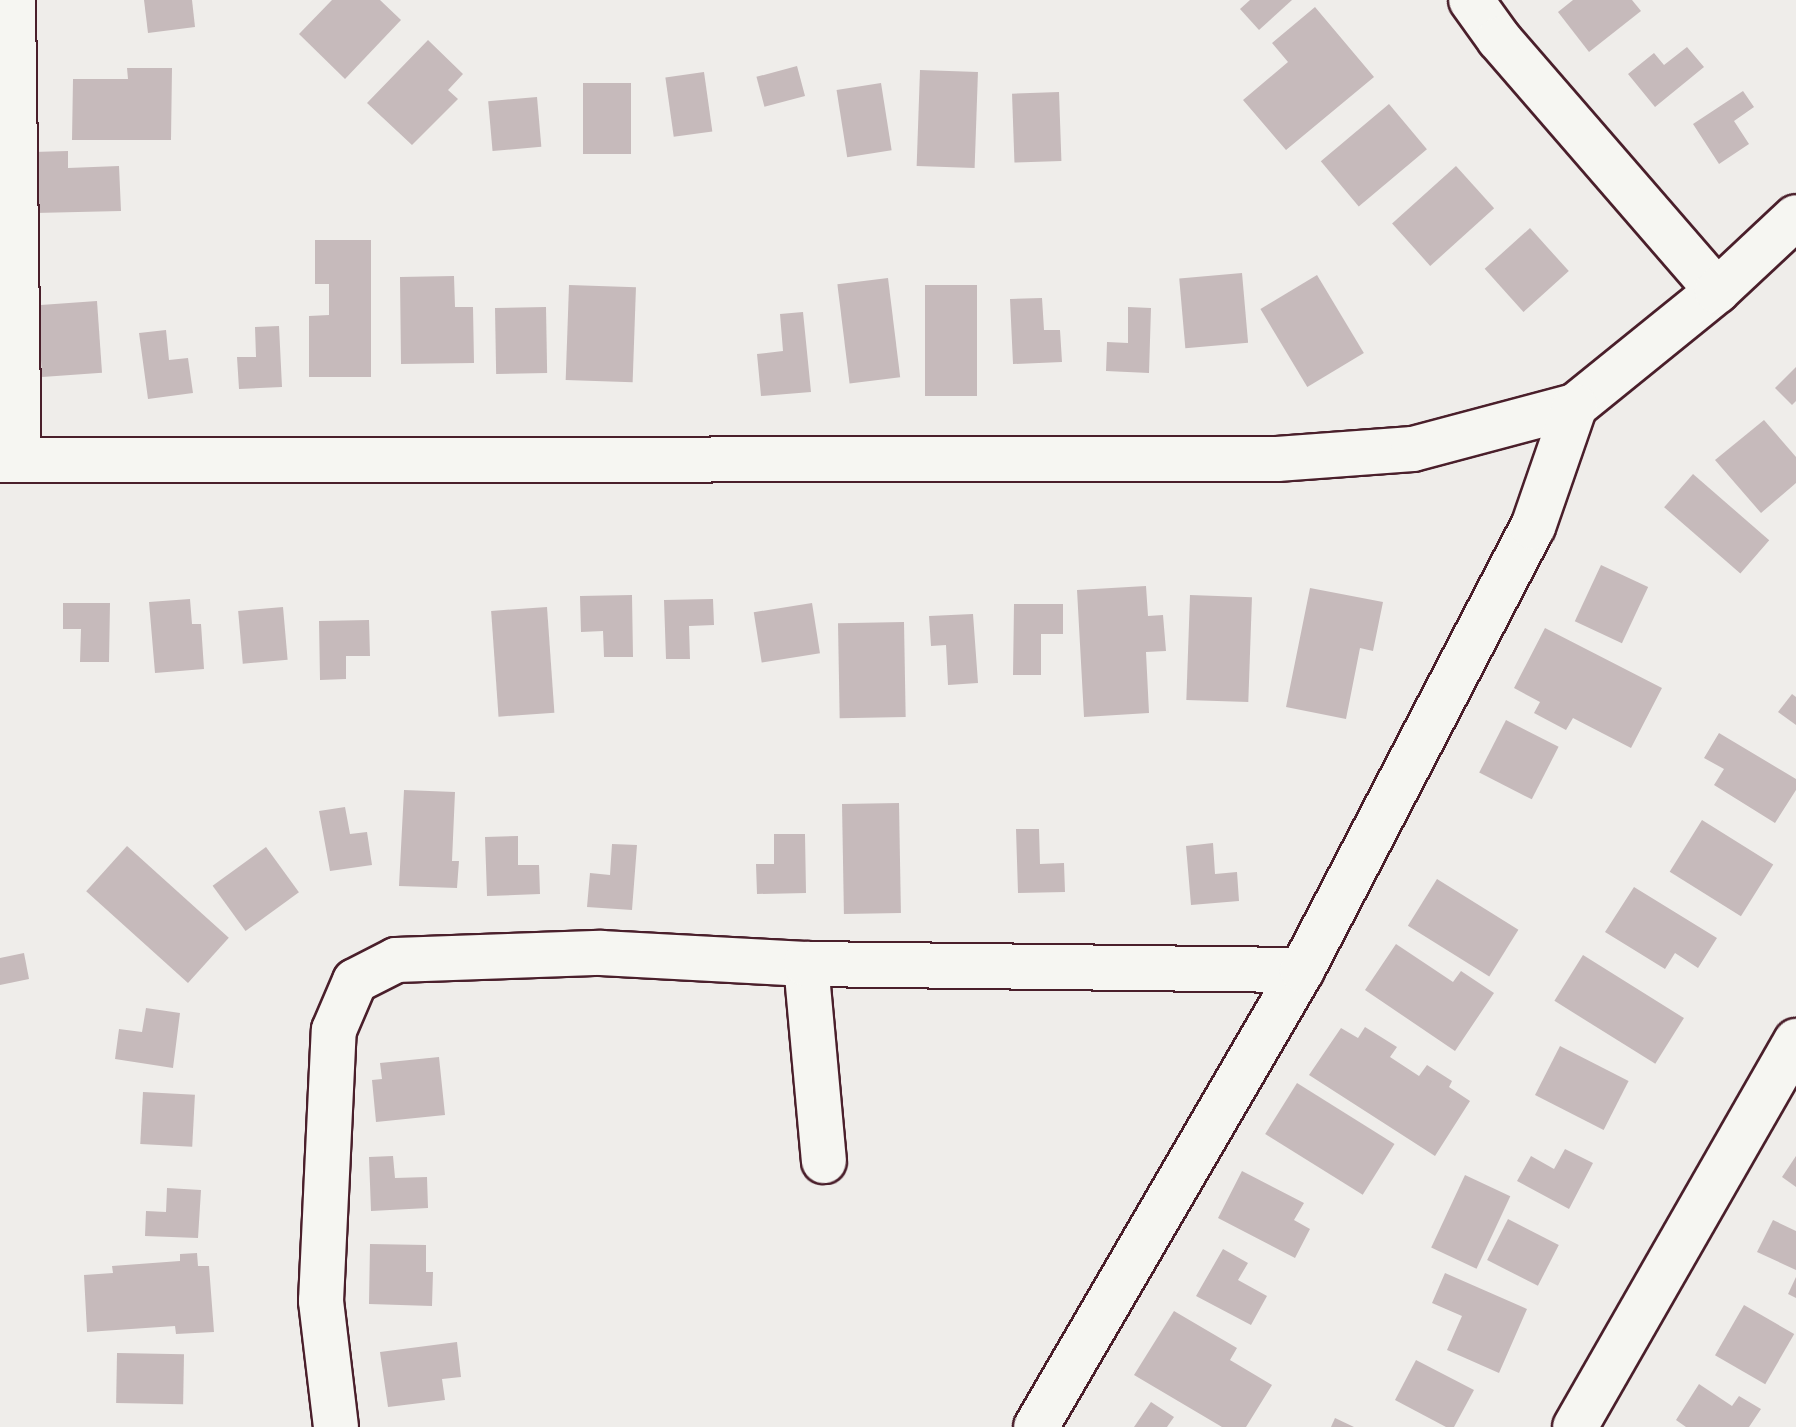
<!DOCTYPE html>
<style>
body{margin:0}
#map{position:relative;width:1796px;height:1427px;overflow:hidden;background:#efedea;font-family:"Architects Daughter",sans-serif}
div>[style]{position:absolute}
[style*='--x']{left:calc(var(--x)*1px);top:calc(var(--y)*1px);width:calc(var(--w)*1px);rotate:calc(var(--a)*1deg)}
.building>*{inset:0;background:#c6babb;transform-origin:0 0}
.roads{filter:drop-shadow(2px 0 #4a1f2b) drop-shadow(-2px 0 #4a1f2b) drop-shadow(0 2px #4a1f2b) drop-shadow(0 -2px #4a1f2b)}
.minor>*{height:44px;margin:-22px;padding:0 22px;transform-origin:22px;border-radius:22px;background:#f6f6f2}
span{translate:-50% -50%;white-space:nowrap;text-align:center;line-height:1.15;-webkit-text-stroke:6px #f6f6f2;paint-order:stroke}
</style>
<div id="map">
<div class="building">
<div style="clip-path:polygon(144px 0,192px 0,195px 27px,148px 33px)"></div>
<div style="clip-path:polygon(332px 0,380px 0,401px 20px,345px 79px,299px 34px)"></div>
<div style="clip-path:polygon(1250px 0,1292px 0,1259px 30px,1240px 9px)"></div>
<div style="clip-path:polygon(1573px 0,1632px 0,1641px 11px,1589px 52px,1558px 12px)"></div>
<div style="clip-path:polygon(1315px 7px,1374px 77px,1286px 150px,1243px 100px,1288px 62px,1272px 43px)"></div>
<div style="clip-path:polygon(428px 40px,463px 74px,448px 90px,458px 99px,412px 145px,367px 103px)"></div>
<div style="clip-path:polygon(1687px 47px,1704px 67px,1655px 107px,1628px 74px,1654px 53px,1664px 65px)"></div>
<div style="left:797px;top:66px;width:31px;height:42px;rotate:75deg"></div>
<div style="clip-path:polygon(127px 68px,172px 68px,171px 140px,72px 140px,73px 79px,128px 79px)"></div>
<div style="left:920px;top:70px;width:58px;height:96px;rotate:2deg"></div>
<div style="left:704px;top:72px;width:60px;height:39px;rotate:82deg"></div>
<div style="left:583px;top:83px;width:48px;height:71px"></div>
<div style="left:881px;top:83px;width:68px;height:45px;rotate:81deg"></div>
<div style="clip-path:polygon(1743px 91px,1754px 107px,1734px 121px,1749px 144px,1719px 164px,1693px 124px)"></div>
<div style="left:1059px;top:92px;width:69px;height:47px;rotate:88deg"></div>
<div style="left:537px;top:97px;width:50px;height:49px;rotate:85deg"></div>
<div style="left:1389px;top:104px;width:59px;height:89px;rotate:50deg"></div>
<div style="clip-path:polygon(68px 151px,68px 168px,119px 166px,121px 211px,35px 213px,33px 152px)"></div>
<div style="left:1456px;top:166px;width:57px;height:86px;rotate:48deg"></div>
<div style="left:1530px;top:228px;width:58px;height:61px;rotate:48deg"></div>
<div style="clip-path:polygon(315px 240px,371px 240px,371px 377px,309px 377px,309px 316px,329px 315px,329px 284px,315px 284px)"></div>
<div style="left:1242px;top:273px;width:70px;height:63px;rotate:85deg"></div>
<div style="left:1317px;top:275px;width:91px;height:66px;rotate:59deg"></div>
<div style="clip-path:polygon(454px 276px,455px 307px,473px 307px,474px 363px,401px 364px,400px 277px)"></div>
<div style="left:888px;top:278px;width:100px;height:51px;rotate:83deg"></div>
<div style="left:569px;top:285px;width:67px;height:95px;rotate:2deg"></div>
<div style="left:925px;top:285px;width:52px;height:111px"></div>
<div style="clip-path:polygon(1042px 298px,1044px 330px,1060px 330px,1062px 362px,1013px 364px,1010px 299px)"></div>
<div style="left:97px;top:301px;width:72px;height:60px;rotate:86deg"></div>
<div style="left:546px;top:307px;width:66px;height:51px;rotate:89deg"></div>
<div style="clip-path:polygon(1128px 307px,1151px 308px,1149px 373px,1106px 371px,1107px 342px,1128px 343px)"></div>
<div style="clip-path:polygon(803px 312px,811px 392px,761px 396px,757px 354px,783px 351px,780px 314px)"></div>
<div style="clip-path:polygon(279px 326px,282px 387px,239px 389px,237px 357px,256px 357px,255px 327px)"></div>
<div style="clip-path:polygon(166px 330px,169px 360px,188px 358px,193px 393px,148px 399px,139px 333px)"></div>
<div style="clip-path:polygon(1796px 367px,1796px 401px,1792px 405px,1775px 388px)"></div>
<div style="clip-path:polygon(1764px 420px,1796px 457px,1796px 483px,1761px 513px,1715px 460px)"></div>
<div style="left:1693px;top:474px;width:101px;height:44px;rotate:41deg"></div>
<div style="left:1601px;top:565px;width:52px;height:62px;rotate:25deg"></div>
<div style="clip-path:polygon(1146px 586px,1148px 616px,1163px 615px,1166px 651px,1146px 652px,1149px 713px,1084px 717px,1077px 590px)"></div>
<div style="clip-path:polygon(1310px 588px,1383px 602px,1373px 651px,1360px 648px,1346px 719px,1286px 707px)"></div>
<div style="clip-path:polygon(632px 595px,633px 657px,604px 657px,603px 631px,581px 632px,580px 596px)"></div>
<div style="left:1190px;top:595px;width:62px;height:105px;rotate:2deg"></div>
<div style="clip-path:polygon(190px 599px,192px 624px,201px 624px,204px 669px,155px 673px,149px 602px)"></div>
<div style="clip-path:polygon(713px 599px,714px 625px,689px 626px,690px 659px,666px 659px,664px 600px)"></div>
<div style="clip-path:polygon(63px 603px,110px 603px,109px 662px,80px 662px,81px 629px,63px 629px)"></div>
<div style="left:812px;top:603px;width:51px;height:59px;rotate:81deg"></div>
<div style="clip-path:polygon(1014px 604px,1063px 604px,1063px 634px,1041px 634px,1041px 675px,1013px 675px)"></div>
<div style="left:283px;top:607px;width:53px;height:45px;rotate:85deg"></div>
<div style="left:547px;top:607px;width:106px;height:56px;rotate:86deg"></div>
<div style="clip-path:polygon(973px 614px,978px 683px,948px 685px,946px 645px,931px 646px,929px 616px)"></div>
<div style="clip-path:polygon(369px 620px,370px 656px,346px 656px,346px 679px,320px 680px,319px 621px)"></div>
<div style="left:904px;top:622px;width:95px;height:66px;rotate:89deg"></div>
<div style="clip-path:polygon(1545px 628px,1662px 688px,1631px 748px,1573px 718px,1566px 730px,1534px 713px,1540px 702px,1514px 688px)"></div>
<div style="clip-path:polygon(1792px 694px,1796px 697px,1796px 725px,1778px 712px)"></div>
<div style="left:1506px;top:720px;width:59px;height:59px;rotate:27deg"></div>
<div style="clip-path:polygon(1719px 733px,1796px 779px,1796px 790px,1775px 823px,1714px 785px,1724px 769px,1704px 758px)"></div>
<div style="clip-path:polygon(404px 790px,455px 792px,452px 861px,459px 861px,457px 888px,399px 886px)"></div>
<div style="left:899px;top:803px;width:110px;height:57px;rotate:89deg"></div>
<div style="clip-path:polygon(345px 807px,350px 834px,367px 832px,372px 865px,330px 871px,319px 811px)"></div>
<div style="left:1702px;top:820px;width:84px;height:61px;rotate:32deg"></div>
<div style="clip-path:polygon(1016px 829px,1039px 829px,1040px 864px,1064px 863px,1065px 892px,1018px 893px)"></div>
<div style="clip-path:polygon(774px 834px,805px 834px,806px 893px,757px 894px,756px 864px,774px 864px)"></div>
<div style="clip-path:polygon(518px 836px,518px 865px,539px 865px,540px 894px,487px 896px,485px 837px)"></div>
<div style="clip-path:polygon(1213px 843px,1215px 874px,1237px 872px,1239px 901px,1191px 905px,1186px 846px)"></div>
<div style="clip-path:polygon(612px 844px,637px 845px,632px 910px,587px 907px,590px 873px,610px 875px)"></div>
<div style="left:127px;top:846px;width:137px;height:61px;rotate:42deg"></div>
<div style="left:266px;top:847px;width:56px;height:66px;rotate:54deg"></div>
<div style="left:1437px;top:879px;width:96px;height:55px;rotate:32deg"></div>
<div style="clip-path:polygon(1634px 887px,1717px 938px,1698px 968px,1675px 953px,1665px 969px,1605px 932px)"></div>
<div style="clip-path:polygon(1396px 944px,1453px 982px,1461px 971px,1494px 993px,1455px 1051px,1365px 990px)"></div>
<div style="clip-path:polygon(24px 953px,29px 979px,0 985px,0 958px)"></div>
<div style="left:1583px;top:955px;width:119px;height:54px;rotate:32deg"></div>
<div style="clip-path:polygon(146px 1008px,180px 1013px,173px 1068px,115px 1059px,119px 1029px,142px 1032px)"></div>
<div style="clip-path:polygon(1365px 1027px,1397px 1047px,1390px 1057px,1419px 1076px,1427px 1065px,1452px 1081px,1449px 1087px,1470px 1101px,1435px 1156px,1309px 1075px,1341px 1028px,1358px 1038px)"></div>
<div style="left:1560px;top:1046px;width:77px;height:55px;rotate:27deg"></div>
<div style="clip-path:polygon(439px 1057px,445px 1115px,376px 1122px,372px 1080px,382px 1079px,380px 1063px)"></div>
<div style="left:1297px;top:1083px;width:115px;height:60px;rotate:32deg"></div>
<div style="left:143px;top:1092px;width:52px;height:52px;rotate:3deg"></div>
<div style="clip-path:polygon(1565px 1149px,1593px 1163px,1569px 1209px,1517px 1181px,1531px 1156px,1554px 1169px)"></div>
<div style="clip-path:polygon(393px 1156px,395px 1178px,427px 1177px,428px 1208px,371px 1211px,369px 1157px)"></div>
<div style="clip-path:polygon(1796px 1156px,1796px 1187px,1782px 1177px)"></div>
<div style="clip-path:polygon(1242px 1171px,1304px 1203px,1294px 1220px,1310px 1229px,1295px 1258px,1218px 1218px)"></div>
<div style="left:1465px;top:1175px;width:50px;height:80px;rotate:25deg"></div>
<div style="clip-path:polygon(167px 1188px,201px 1190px,198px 1238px,145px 1236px,146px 1211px,166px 1212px)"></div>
<div style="left:1508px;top:1219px;width:57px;height:46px;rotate:27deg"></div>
<div style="clip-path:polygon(1773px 1220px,1796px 1231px,1796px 1270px,1757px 1252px)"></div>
<div style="clip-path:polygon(370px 1244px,426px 1245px,426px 1272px,433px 1272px,432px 1306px,369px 1304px)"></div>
<div style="clip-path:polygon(1223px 1249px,1248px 1263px,1238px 1280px,1267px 1296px,1251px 1325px,1196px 1296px)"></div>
<div style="clip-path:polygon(197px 1253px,198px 1266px,209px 1266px,214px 1332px,176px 1334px,175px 1326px,87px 1332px,84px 1275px,113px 1273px,112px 1266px,180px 1261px,180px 1254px)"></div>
<div style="clip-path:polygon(1445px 1273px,1527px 1309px,1499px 1373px,1447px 1350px,1462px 1316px,1432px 1303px)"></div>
<div style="clip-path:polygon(1796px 1277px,1796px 1298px,1788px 1294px)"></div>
<div style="left:1744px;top:1305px;width:58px;height:58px;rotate:30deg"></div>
<div style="clip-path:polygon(1174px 1311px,1237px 1348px,1230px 1360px,1272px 1385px,1246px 1427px,1222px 1427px,1134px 1375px)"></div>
<div style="clip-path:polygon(457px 1342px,461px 1377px,442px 1379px,445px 1400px,388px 1407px,380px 1352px)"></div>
<div style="left:117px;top:1353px;width:67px;height:50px;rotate:1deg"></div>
<div style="clip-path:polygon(1416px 1360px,1474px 1390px,1454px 1427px,1446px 1427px,1395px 1400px)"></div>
<div style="clip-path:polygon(1699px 1384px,1732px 1406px,1739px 1396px,1761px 1409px,1749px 1427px,1686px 1427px,1676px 1420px)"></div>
<div style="clip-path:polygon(1151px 1402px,1174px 1417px,1167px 1427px,1134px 1427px)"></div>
<div style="clip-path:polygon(1335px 1418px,1354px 1427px,1331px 1427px)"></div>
</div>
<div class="roads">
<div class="minor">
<div style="--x:13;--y:0;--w:459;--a:89.3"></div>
<div style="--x:1471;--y:0;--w:48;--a:54.3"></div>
<div style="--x:1499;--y:39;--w:333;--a:49.1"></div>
<div style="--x:0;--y:460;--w:1277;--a:-0.04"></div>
<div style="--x:1277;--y:459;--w:136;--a:-4.2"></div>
<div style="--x:1413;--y:449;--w:168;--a:-14.9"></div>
<div style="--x:1575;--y:406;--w:183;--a:-39"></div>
<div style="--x:1717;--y:291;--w:108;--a:-43.1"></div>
<div style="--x:806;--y:964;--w:198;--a:84.8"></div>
<div style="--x:336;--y:1427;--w:127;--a:-96.8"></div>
<div style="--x:321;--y:1301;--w:271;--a:-87.3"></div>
<div style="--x:334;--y:1030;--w:53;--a:-66.8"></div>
<div style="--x:355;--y:981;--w:46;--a:-27.1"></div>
<div style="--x:396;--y:960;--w:205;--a:-2"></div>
<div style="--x:601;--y:953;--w:205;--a:3.1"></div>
<div style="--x:806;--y:964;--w:496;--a:0.7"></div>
<div style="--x:1036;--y:1427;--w:529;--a:-59.8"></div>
<div style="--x:1302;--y:970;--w:500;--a:-62.5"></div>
<div style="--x:1533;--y:527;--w:128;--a:-70.9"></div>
<div style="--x:1575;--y:1427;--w:445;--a:-60.2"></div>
</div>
</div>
</div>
